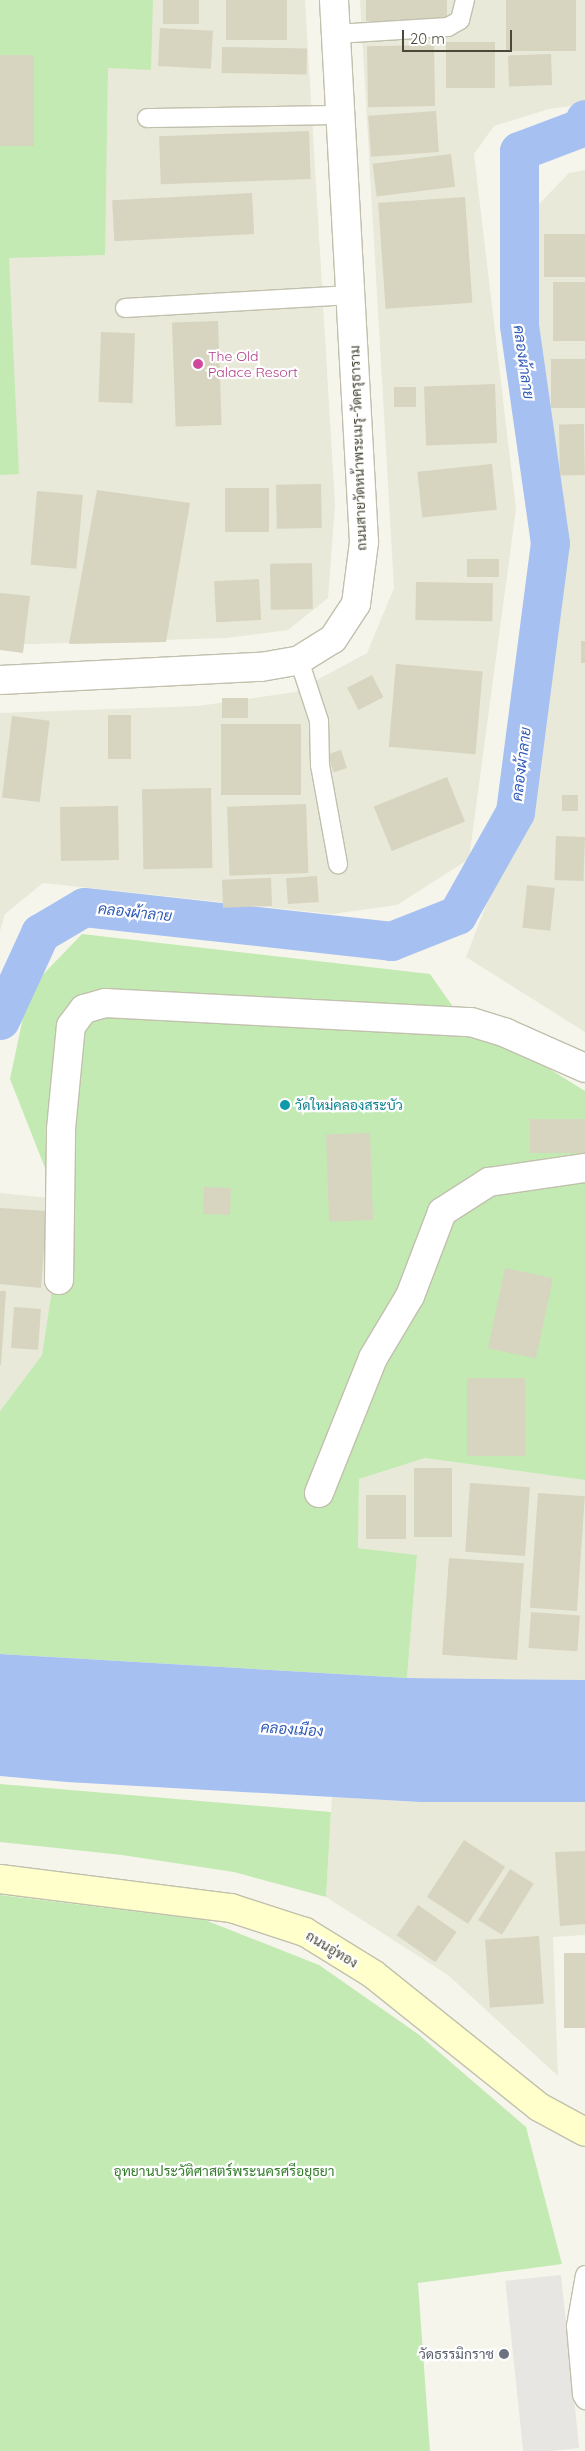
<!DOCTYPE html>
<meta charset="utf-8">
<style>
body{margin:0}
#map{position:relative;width:585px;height:2451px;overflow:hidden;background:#f5f5eb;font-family:Quicksand,Sarabun,sans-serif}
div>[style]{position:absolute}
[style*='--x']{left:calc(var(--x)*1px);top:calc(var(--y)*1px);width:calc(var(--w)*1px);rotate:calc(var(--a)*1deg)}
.residential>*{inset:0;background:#e9e9d9}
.green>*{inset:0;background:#c3eab3}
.parking>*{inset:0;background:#e7e6e2;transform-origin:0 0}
.water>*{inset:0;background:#a7c0f2}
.canal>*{height:39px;margin:-19.5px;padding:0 19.5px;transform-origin:19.5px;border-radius:19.5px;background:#a7c0f2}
.building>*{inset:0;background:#d7d4c0;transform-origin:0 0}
.roads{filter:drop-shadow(1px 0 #c1c0ad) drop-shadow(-1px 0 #c1c0ad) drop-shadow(0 1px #c1c0ad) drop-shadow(0 -1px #c1c0ad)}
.service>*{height:18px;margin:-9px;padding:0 9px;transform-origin:9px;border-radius:9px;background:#fff}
.minor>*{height:28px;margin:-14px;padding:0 14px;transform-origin:14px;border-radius:14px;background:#fff}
.tertiary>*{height:28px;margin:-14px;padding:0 14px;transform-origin:14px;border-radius:14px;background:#fff}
.secondary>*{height:28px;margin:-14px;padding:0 14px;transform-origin:14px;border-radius:14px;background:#feffcb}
.dots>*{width:14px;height:14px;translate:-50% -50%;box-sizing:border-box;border:2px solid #fff;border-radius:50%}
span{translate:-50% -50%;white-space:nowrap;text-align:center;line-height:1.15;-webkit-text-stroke:4.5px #fff;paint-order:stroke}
.hotel-label{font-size:14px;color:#b23c85}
.left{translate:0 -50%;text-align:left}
.street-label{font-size:14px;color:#4a4838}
.culture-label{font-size:14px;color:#0d838f}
.park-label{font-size:14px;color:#337d2a}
.worship-label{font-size:14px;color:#5b616d}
.right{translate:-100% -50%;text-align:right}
.water-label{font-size:15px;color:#2f5ab8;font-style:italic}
.scale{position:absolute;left:402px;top:30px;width:110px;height:22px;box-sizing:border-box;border:2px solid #4a4838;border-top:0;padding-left:6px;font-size:15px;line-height:18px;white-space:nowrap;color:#4a4838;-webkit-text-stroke:4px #fff;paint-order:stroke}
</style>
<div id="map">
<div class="residential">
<div style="clip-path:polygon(0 0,305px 0,335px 505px,328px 598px,288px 630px,226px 638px,0 645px)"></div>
<div style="clip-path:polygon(360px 0,585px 0,585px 104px,549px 109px,494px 126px,474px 154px,516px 509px,469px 859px,397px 905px,332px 914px,43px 883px,5px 914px,0 931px,0 713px,198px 706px,295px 692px,367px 653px,394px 588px)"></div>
<div style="clip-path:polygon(585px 170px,585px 1032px,466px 957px,530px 792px,568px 527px,535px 320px,539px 204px,569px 173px)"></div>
<div style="clip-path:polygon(0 1193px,50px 1198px,54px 1276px,42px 1355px,0 1411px)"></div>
<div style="clip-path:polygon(425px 1458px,585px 1480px,585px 1680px,407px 1678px,417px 1555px,358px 1548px,359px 1479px)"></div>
<div style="clip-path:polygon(332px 1797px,420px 1802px,585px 1802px,585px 1935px,553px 1937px,558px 2076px,448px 1975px,326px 1897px)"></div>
</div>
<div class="green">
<div style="clip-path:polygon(0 0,153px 0,151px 70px,108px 68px,105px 255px,9px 258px,19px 474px,0 475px)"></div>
<div style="clip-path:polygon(82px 934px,430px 974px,456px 1011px,585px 1091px,585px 1480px,425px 1458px,359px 1479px,358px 1548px,417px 1555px,407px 1678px,0 1654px,0 1411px,42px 1355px,54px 1276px,49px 1178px,10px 1079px,29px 989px)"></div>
<div style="clip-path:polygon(0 1784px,331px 1812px,326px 1897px,234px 1872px,122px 1855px,0 1842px)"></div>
<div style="clip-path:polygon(0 1895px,205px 1920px,319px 1965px,418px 2034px,526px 2127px,562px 2264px,418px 2283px,430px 2451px,0 2451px)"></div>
</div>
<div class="parking">
<div style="left:561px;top:2275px;width:174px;height:56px;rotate:84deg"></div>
</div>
<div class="water">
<div style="clip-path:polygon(0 1654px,407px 1678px,585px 1680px,585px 1802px,420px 1802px,67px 1782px,0 1776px)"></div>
</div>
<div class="canal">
<div style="--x:0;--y:1020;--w:96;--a:-65.3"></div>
<div style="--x:40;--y:933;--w:51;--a:-30.6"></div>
<div style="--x:84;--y:907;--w:309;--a:6.3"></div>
<div style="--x:391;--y:941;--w:71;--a:-21.5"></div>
<div style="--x:457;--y:915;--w:118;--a:-60.6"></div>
<div style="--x:515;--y:812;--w:271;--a:-82.6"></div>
<div style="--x:550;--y:543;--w:220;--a:-98.1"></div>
<div style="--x:519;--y:325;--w:174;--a:-90"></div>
<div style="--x:519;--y:151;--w:71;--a:-20.7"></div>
<div style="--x:585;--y:126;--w:7;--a:-90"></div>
</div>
<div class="building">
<div style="left:163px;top:0;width:36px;height:24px"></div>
<div style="left:226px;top:0;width:61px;height:40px"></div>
<div style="left:366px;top:0;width:81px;height:21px"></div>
<div style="left:506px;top:0;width:70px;height:51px"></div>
<div style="left:160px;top:28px;width:53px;height:38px;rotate:3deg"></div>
<div style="left:446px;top:42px;width:49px;height:46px"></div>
<div style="left:434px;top:45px;width:61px;height:67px;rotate:89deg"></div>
<div style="left:222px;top:47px;width:85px;height:26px;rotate:1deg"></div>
<div style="left:551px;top:54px;width:31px;height:43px;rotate:88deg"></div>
<div style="left:0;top:55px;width:34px;height:91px"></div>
<div style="left:436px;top:111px;width:41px;height:68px;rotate:86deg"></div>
<div style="left:309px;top:131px;width:48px;height:150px;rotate:88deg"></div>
<div style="left:451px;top:154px;width:33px;height:79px;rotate:83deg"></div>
<div style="left:252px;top:193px;width:41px;height:140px;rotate:87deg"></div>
<div style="left:465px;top:197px;width:106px;height:87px;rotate:86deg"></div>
<div style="left:544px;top:234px;width:41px;height:43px"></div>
<div style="left:553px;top:282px;width:32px;height:59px"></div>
<div style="left:218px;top:321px;width:104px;height:46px;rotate:88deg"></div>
<div style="left:101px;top:332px;width:34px;height:70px;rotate:2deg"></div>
<div style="left:585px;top:359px;width:49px;height:34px;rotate:90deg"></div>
<div style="left:495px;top:384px;width:59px;height:71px;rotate:88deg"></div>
<div style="left:416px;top:387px;width:20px;height:22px;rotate:90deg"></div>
<div style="left:584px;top:424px;width:51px;height:25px;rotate:89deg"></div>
<div style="left:492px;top:464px;width:46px;height:75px;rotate:84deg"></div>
<div style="left:321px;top:484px;width:44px;height:45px;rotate:89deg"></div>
<div style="left:269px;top:488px;width:44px;height:44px;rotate:90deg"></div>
<div style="clip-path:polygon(97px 490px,190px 503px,166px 642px,69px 644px)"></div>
<div style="left:37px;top:491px;width:46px;height:74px;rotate:5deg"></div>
<div style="left:467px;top:559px;width:32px;height:18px"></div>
<div style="left:312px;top:563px;width:46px;height:42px;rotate:89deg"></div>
<div style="left:259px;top:579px;width:41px;height:45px;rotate:87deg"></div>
<div style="left:416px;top:582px;width:77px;height:38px;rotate:1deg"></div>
<div style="clip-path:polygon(0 593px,30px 596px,23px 653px,0 650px)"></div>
<div style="left:581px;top:641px;width:4px;height:22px"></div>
<div style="left:396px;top:664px;width:87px;height:83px;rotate:5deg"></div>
<div style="left:372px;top:675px;width:25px;height:28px;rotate:63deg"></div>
<div style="left:222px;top:698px;width:26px;height:20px"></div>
<div style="left:108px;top:715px;width:23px;height:44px"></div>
<div style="left:12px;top:716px;width:38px;height:82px;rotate:7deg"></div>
<div style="left:221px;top:724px;width:80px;height:71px"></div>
<div style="left:341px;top:750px;width:19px;height:14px;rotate:72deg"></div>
<div style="left:447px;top:777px;width:48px;height:79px;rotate:68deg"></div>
<div style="left:211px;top:788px;width:80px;height:69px;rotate:89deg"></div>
<div style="left:562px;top:795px;width:16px;height:16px"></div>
<div style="left:306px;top:804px;width:69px;height:79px;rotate:88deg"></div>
<div style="left:118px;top:806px;width:54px;height:58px;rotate:89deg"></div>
<div style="left:556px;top:836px;width:29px;height:44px;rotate:2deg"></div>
<div style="left:317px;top:876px;width:26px;height:31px;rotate:86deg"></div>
<div style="left:271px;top:878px;width:28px;height:49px;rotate:88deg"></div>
<div style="left:527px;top:885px;width:28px;height:43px;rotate:6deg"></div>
<div style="left:585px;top:1119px;width:34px;height:55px;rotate:90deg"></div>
<div style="left:370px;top:1133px;width:87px;height:44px;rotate:88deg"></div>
<div style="left:231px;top:1188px;width:27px;height:27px;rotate:92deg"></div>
<div style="clip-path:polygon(0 1208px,47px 1211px,41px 1288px,0 1284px)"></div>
<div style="left:505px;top:1268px;width:49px;height:82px;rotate:12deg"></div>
<div style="clip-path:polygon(0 1291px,6px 1291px,1px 1365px,0 1365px)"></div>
<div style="left:14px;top:1307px;width:27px;height:41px;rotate:4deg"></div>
<div style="left:467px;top:1378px;width:58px;height:78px"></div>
<div style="left:414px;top:1468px;width:38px;height:69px"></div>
<div style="left:470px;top:1483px;width:60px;height:69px;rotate:4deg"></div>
<div style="left:538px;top:1493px;width:47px;height:115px;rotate:4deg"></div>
<div style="left:366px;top:1495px;width:40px;height:44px"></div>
<div style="left:449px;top:1558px;width:75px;height:97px;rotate:4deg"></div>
<div style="left:531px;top:1612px;width:49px;height:36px;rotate:4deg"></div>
<div style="left:464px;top:1840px;width:49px;height:68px;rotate:33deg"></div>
<div style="clip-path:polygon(585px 1851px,585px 1924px,560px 1926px,555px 1852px)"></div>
<div style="left:510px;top:1869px;width:28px;height:60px;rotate:32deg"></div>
<div style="left:418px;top:1905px;width:47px;height:37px;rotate:35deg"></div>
<div style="left:539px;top:1936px;width:68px;height:54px;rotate:86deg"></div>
<div style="left:564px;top:1953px;width:21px;height:75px"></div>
</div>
<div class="roads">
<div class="service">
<div style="--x:336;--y:34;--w:112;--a:-3.6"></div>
<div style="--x:448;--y:27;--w:14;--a:-30"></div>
<div style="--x:460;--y:20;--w:21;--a:-76"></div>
<div style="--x:147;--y:118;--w:194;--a:-0.9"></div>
<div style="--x:125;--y:308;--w:226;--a:-3.3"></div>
<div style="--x:299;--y:660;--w:64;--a:71.8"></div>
<div style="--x:319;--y:721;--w:44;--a:88.7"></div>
<div style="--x:320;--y:765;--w:101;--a:79.7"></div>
<div style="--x:585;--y:2275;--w:52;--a:100"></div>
<div style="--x:576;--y:2326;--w:69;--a:85"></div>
<div style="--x:582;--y:2395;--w:6;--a:59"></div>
</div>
<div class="minor">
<div style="--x:59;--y:1280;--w:151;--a:-89.2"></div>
<div style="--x:61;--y:1129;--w:103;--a:-84.5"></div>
<div style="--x:71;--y:1026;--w:21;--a:-53"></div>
<div style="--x:84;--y:1009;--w:22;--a:-16"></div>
<div style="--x:105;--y:1003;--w:366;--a:3"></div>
<div style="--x:471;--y:1022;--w:37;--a:17"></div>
<div style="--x:506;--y:1033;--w:86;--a:23.9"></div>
<div style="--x:319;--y:1493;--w:145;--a:-68.2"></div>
<div style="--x:373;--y:1358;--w:72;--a:-59.2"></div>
<div style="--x:410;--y:1296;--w:90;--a:-69.1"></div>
<div style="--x:442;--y:1212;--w:56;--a:-32.6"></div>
<div style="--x:489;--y:1182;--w:97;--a:-8.3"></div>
</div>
<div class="tertiary">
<div style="--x:0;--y:680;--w:261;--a:-2.9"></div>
<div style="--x:261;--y:667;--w:39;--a:-10"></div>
<div style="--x:299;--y:660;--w:40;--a:-32"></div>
<div style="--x:333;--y:639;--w:42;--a:-56.7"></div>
<div style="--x:356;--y:604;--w:63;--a:-82.6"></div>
<div style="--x:364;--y:542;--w:543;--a:-93.17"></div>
</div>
<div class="secondary">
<div style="--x:0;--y:1879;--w:233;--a:7.2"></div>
<div style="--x:231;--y:1908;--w:78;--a:18"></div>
<div style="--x:305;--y:1932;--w:80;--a:31.7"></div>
<div style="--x:373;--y:1974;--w:213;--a:38.7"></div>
<div style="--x:539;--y:2107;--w:52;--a:28.5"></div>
</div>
</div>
<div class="dots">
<div style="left:198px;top:364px;background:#d1479c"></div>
<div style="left:285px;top:1105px;background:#0f9aa8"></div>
<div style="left:504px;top:2354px;background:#6b7280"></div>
</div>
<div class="hotel-label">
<span class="left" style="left:208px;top:364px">The Old<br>Palace Resort</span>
</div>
<div class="street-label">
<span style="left:358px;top:448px;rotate:-92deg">ถนนสายวัดหน้าพระเมรุ-วัดครุธาราม</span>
<span style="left:332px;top:1949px;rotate:31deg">ถนนอู่ทอง</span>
</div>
<div class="culture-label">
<span class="left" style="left:295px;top:1105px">วัดใหม่คลองสระบัว</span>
</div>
<div class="park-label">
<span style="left:224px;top:2171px">อุทยานประวัติศาสตร์พระนครศรีอยุธยา</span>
</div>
<div class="worship-label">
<span class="right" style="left:494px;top:2354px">วัดธรรมิกราช</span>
</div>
<div class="water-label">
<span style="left:524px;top:362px;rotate:82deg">คลองผ้าลาย</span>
<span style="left:521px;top:764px;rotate:-83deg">คลองผ้าลาย</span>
<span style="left:135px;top:912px;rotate:6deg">คลองผ้าลาย</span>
<span style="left:292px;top:1729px;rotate:4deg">คลองเมือง</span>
</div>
<div class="scale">20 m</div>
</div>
